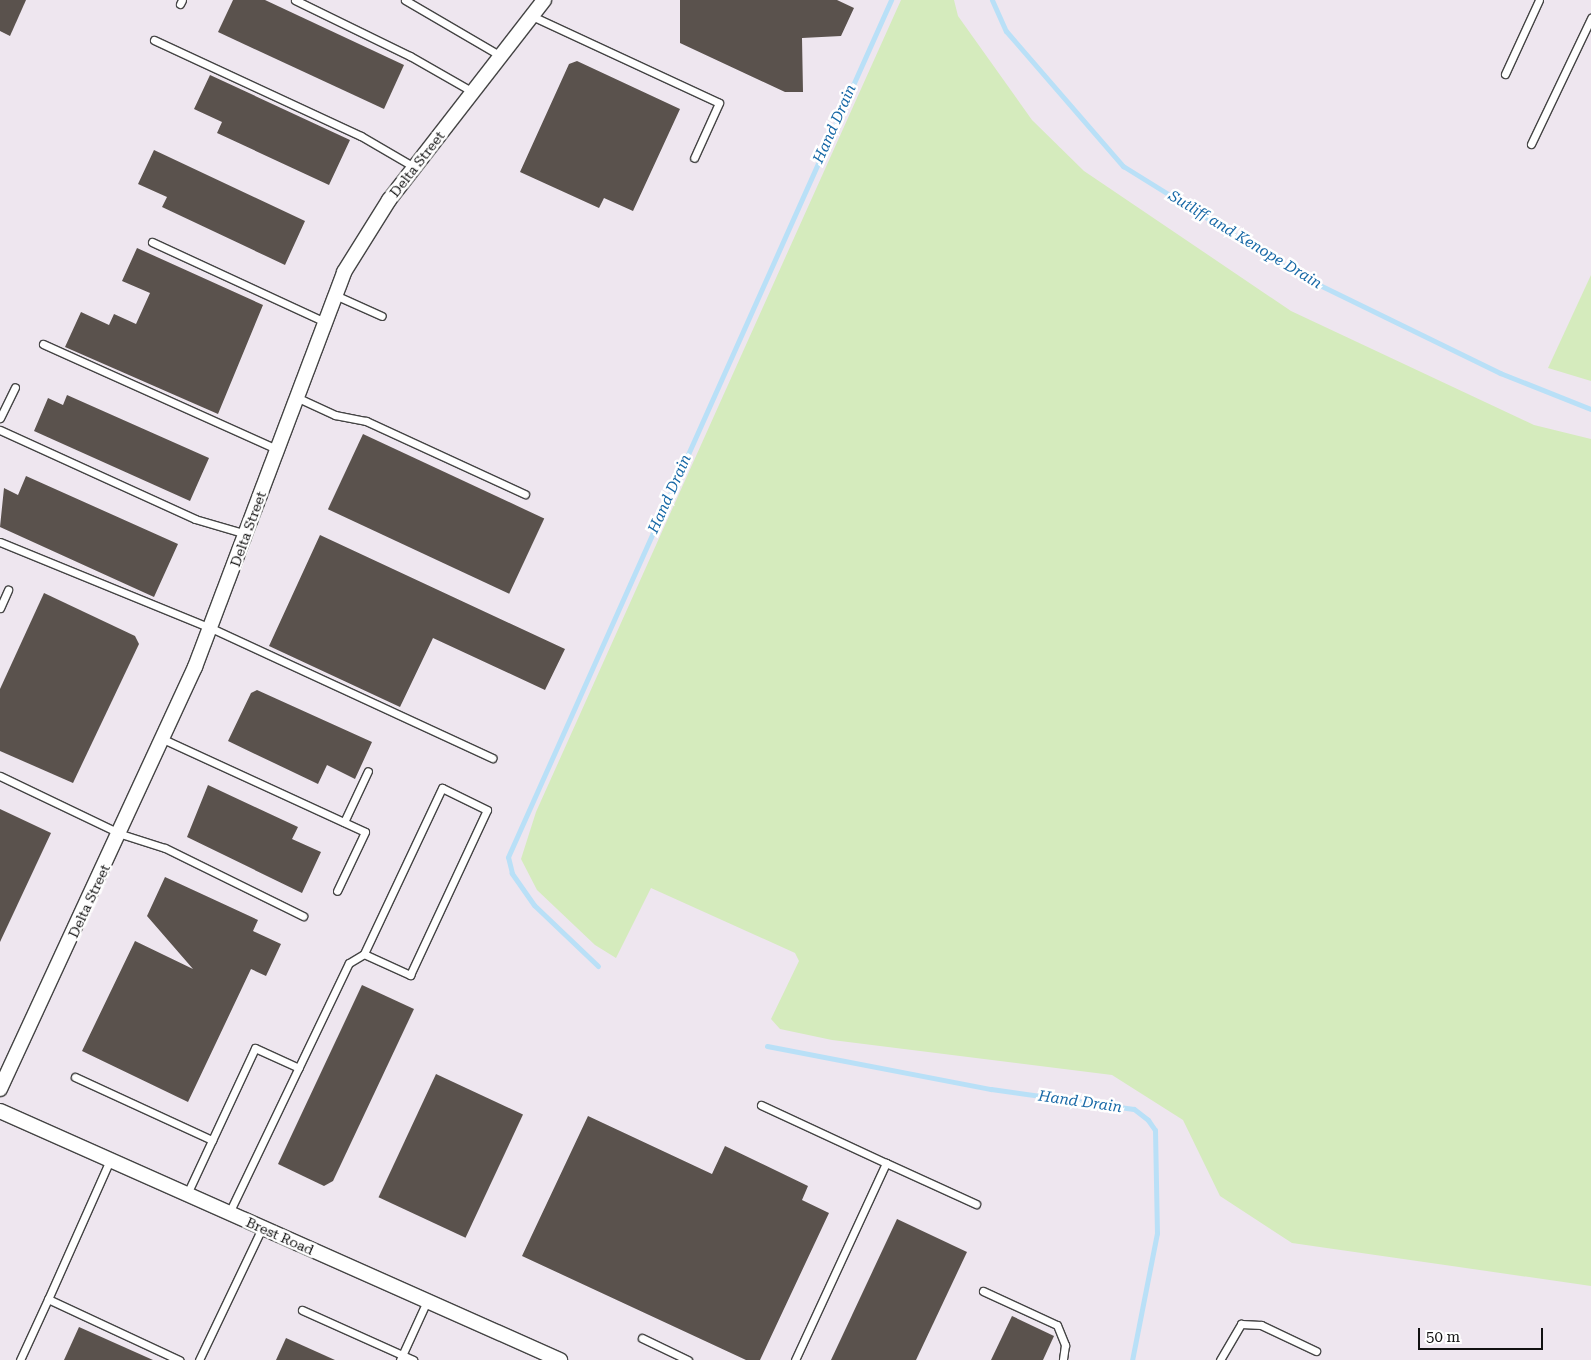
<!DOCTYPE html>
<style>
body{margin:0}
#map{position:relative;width:1591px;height:1360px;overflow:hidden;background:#fffdf5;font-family:"Roboto Serif",serif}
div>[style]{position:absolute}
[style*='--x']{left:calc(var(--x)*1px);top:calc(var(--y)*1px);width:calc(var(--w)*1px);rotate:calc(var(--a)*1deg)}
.industrial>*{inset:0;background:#eee6ef;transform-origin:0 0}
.green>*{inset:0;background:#d5ebbd}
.stream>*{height:5px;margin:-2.5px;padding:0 2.5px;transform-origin:2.5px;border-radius:2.5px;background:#b9e0f7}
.building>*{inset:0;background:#5a524d;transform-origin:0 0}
.roads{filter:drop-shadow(1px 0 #444) drop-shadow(-1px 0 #444) drop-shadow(0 1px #444) drop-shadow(0 -1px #444)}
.service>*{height:7px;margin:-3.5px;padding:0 3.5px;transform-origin:3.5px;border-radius:3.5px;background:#fff}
.minor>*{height:14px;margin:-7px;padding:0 7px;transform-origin:7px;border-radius:7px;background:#fff}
span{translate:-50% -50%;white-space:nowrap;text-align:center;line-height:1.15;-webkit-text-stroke:5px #fff;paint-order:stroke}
.street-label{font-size:14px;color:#111}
.water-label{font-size:15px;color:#1768a6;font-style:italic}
.scale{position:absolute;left:1418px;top:1328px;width:125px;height:22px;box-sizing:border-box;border:2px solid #111;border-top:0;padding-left:6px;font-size:15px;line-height:18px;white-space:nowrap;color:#111;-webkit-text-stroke:4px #fff;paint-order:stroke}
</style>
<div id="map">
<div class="industrial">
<div style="left:0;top:0;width:1591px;height:1360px"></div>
</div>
<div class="green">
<div style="clip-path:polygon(901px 0,954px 0,958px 16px,1032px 120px,1084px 171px,1291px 311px,1534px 425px,1591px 439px,1591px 1286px,1292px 1243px,1220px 1196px,1183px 1120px,1112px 1075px,832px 1040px,780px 1029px,771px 1019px,799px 961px,795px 953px,651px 888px,616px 958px,595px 945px,537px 890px,521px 859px,536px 812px)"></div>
<div style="clip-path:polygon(1591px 275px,1591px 381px,1548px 368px)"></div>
</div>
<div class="stream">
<div style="--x:992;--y:0;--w:34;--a:66"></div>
<div style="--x:1006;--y:31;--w:179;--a:49.1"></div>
<div style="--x:1123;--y:166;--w:205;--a:31.8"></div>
<div style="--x:1297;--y:274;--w:226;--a:26"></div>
<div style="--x:1500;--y:373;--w:98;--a:21.6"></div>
<div style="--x:598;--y:966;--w:88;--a:-136.4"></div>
<div style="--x:534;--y:905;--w:39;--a:-125"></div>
<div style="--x:512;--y:873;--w:16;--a:-104"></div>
<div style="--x:508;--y:857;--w:939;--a:-65.92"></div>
<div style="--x:767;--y:1046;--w:228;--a:10.9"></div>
<div style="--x:991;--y:1089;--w:144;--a:8"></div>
<div style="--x:1134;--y:1109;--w:18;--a:38"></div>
<div style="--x:1148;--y:1120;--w:12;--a:55"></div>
<div style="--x:1155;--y:1130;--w:103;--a:88.9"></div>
<div style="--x:1157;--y:1233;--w:129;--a:101.1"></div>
</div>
<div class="building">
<div style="clip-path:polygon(0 0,26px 0,10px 36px,0 31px)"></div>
<div style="clip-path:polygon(233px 0,265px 0,404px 65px,384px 109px,218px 32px)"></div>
<div style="clip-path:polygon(680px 0,837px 0,854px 8px,841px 36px,802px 38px,803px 92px,785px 92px,680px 43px)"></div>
<div style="clip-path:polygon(577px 61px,680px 109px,633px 211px,604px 198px,599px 208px,520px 172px,569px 64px)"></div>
<div style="clip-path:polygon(210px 75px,350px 140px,329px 185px,217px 133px,222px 122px,194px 109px)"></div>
<div style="clip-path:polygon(154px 150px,305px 221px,285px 265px,162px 207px,167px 197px,138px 184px)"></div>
<div style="clip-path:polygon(137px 248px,263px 305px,218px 414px,65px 347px,81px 312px,109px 325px,114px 314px,136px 324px,150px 293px,122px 281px)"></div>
<div style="clip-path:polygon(67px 395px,209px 458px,190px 501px,34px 431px,48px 398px,63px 405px)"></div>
<div style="left:363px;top:434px;width:200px;height:83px;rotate:25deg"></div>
<div style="clip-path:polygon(26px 476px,178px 544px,154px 597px,0 527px,4px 488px,18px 495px)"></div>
<div style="clip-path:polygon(320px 535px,565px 649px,545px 690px,433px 638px,400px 707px,269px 646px)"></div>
<div style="clip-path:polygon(44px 593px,135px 636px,139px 644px,73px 783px,0 751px,0 689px)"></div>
<div style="clip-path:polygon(257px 690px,372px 742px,355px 779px,327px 765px,318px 784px,228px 741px,251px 693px)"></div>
<div style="clip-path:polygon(208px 785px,298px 827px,292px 839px,321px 852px,302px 893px,187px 837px)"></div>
<div style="clip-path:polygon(0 809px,51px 833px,0 942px)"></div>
<div style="clip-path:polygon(165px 877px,258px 920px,253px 931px,281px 944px,266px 976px,251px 969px,188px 1102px,82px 1051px,135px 941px,193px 969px,147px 916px)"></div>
<div style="clip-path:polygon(362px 985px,414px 1009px,333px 1181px,324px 1186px,278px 1164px)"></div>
<div style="left:436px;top:1074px;width:96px;height:136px;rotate:25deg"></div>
<div style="clip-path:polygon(588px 1116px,712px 1174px,725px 1146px,808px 1186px,802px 1200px,829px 1213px,760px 1360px,746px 1360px,522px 1256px)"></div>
<div style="clip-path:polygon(897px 1219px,967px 1252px,916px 1360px,831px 1360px)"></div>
<div style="clip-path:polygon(1012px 1316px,1054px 1336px,1043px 1360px,991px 1360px)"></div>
<div style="clip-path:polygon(79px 1327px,153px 1360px,64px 1360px)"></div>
<div style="clip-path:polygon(286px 1338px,335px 1360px,276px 1360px)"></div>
</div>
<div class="roads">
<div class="service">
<div style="--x:295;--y:0;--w:128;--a:26"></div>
<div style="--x:410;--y:56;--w:73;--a:29.7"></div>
<div style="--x:405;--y:0;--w:111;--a:30.3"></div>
<div style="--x:180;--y:4;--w:4;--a:-63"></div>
<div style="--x:532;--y:16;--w:206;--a:24.9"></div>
<div style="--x:719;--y:103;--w:60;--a:114.4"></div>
<div style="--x:154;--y:40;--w:228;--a:24.9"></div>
<div style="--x:361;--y:136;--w:61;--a:30.3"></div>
<div style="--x:1505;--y:74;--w:81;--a:-65.3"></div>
<div style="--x:1531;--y:144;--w:140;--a:-64.5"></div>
<div style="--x:152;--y:242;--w:188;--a:24.8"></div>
<div style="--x:335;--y:295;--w:51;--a:24.1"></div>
<div style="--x:43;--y:344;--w:256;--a:24.2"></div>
<div style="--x:296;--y:397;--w:43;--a:24.8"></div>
<div style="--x:335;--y:415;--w:32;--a:11"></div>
<div style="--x:366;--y:421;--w:175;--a:24.7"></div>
<div style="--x:0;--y:418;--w:34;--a:-64"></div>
<div style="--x:0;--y:430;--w:214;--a:24.5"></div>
<div style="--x:195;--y:519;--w:53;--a:16.4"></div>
<div style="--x:0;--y:542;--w:228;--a:22.2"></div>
<div style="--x:211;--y:628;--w:310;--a:24.8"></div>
<div style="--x:0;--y:608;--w:20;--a:-66"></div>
<div style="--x:163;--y:739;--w:222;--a:24.7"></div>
<div style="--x:365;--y:832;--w:65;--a:115.4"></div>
<div style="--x:0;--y:776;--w:134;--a:25.6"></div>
<div style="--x:121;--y:834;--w:46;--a:17.7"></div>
<div style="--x:165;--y:848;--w:154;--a:26.2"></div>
<div style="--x:344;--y:822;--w:56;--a:-64.8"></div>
<div style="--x:75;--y:1077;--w:151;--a:24.7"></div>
<div style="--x:761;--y:1105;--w:138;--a:24.9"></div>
<div style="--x:110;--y:1160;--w:152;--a:114"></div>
<div style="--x:48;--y:1299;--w:145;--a:25"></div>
<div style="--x:187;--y:1194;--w:161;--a:-65"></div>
<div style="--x:255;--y:1048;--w:48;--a:24.4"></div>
<div style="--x:229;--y:1213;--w:277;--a:-64.4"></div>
<div style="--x:349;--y:963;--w:17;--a:-31"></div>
<div style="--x:364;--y:954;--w:51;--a:24.5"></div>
<div style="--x:410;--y:975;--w:182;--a:-65"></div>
<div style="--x:487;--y:810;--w:50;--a:-153.9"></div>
<div style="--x:442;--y:788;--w:183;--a:115.2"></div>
<div style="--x:983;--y:1291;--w:81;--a:24.7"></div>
<div style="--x:1057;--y:1325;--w:22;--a:68"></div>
<div style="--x:1065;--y:1345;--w:15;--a:98"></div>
<div style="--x:302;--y:1310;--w:122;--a:24.2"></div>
<div style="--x:642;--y:1338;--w:51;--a:25.6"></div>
<div style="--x:20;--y:1360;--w:67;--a:-65.3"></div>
<div style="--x:199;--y:1360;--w:146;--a:-64.5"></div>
<div style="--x:400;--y:1360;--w:65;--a:-65.4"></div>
<div style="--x:795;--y:1360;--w:217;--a:-65.2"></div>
<div style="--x:886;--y:1163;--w:99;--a:24.5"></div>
<div style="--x:1220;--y:1360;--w:42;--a:-59.7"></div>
<div style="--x:1241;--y:1324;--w:20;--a:3"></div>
<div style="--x:1261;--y:1325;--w:61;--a:25.3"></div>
</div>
<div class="minor">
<div style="--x:0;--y:1089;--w:465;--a:-65.2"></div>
<div style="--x:195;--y:667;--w:422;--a:-69.3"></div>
<div style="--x:344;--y:272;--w:85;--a:-58"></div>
<div style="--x:389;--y:200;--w:253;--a:-52.2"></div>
<div style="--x:0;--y:1111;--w:613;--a:23.97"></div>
</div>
</div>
<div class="street-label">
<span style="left:417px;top:164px;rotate:-52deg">Delta Street</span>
<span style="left:248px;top:529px;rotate:-70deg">Delta Street</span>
<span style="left:89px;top:901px;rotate:-65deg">Delta Street</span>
<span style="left:280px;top:1236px;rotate:24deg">Brest Road</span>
</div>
<div class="water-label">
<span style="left:835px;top:124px;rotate:-66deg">Hand Drain</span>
<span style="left:1245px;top:240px;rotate:31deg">Sutliff and Kenope Drain</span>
<span style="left:670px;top:494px;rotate:-66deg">Hand Drain</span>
<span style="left:1080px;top:1102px;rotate:8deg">Hand Drain</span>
</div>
<div class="scale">50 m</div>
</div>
